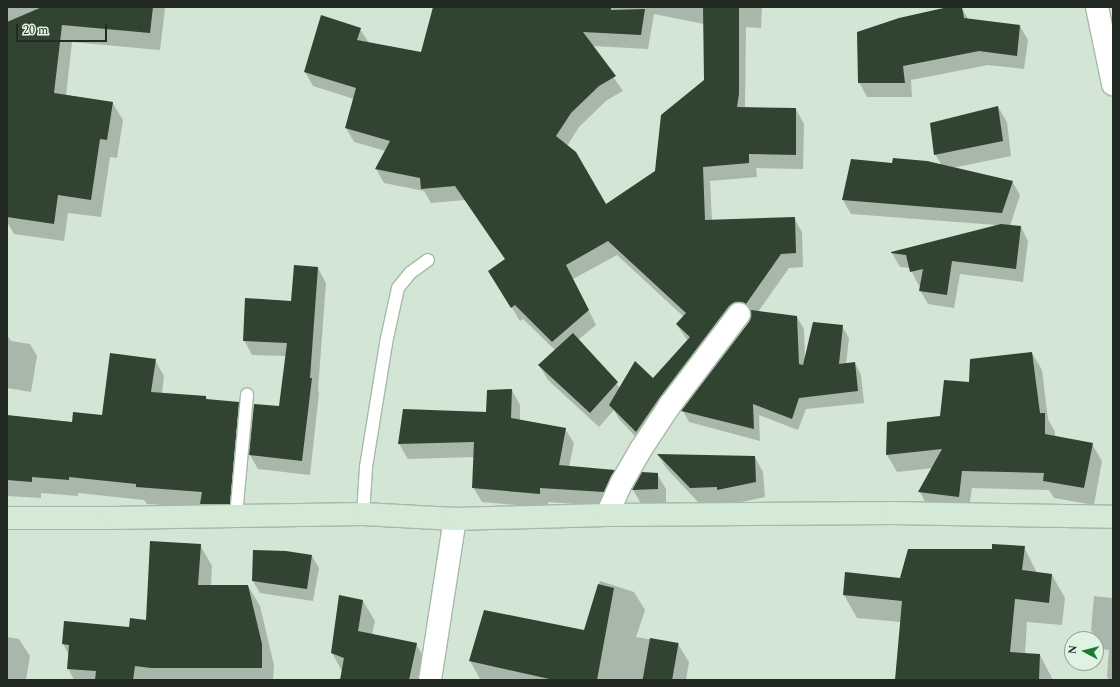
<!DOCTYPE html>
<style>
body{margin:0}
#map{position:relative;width:1120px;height:687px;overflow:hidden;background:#d3e5d4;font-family:Spectral,serif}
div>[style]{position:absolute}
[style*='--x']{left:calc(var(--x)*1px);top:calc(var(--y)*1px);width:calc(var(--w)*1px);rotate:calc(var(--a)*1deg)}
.shadow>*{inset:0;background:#0003}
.building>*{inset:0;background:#304431;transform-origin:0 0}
.roads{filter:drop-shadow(1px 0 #a7b8a8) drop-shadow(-1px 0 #a7b8a8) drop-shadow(0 1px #a7b8a8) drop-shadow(0 -1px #a7b8a8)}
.lane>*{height:12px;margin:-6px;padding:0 6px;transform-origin:6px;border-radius:6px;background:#fff}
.street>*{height:22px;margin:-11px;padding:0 11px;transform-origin:11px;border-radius:11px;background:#fff}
.secondary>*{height:22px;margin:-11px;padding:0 11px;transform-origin:11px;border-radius:11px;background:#d4e9d6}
span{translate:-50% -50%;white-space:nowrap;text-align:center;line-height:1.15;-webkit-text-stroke:4px #e0f2e1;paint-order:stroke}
.frame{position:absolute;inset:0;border:8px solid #232923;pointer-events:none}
.north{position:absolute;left:1064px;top:631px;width:40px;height:40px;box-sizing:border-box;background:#e0f2e1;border:1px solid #94a295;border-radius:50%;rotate:277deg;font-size:11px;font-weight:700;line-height:16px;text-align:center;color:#232923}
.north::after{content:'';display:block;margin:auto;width:14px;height:18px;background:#1a7c2e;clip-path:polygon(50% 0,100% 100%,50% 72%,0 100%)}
.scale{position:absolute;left:16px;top:24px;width:91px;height:18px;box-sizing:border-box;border:2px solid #232923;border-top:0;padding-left:5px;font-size:12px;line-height:14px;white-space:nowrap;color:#232923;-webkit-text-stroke:3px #e0f2e1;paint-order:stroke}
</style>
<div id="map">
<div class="shadow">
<div style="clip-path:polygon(7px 7px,164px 7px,165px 9px,160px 50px,72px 42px,66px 95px,112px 102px,123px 120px,117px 158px,110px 157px,101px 217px,68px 213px,64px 241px,14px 234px,7px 222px)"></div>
<div style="clip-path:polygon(evenodd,434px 7px,762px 7px,761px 28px,746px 27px,745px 108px,796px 109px,804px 124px,803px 169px,756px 168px,757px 177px,710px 181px,712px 220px,794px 218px,802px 232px,803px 267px,789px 268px,758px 312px,797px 317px,804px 329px,805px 360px,842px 326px,849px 338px,846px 364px,855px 363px,861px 375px,864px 403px,806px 409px,798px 430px,759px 415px,760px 441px,689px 422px,683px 411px,750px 322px,752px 317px,749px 315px,644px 446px,619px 419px,614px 410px,599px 427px,548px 380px,539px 365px,555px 350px,523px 319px,520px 321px,498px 285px,506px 260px,465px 200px,431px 203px,424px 191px,384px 183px,376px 169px,386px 151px,354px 142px,346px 128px,354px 99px,313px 86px,305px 72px,360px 29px,369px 43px,422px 53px,434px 7px,654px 14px,704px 24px,705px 81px,656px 172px,605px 205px,567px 146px,579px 127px,607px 100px,623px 91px,592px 46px,648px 49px,654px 14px,434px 7px,617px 255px,684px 317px,677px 325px,688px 341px,653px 379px,620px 388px,578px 340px,596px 325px,573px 279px,617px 255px)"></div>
<div style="clip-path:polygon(953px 7px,961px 7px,969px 20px,1020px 26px,1028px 40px,1024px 69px,988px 65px,911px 80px,912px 97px,867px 97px,859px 82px)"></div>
<div style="clip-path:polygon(998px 107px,1007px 122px,1011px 156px,952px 168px,1012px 181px,1020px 195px,1010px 226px,1021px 227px,1028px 241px,1023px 282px,960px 274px,954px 308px,928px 304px,920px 290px,921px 285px,919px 286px,910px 268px,900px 267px,892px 253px,996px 225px,851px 214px,843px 200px,893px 164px,942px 166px,935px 154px)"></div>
<div style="clip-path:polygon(318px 268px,326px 283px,318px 390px,319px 393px,310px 475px,258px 469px,250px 455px,280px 407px,286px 356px,252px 355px,244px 340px,292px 302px)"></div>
<div style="clip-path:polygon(7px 335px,11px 341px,30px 344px,37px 356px,31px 392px,7px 388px)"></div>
<div style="clip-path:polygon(1032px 353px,1042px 370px,1048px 419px,1055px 432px,1055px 437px,1092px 444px,1102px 461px,1094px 505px,1054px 498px,1049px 490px,972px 488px,968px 514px,929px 509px,920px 492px,933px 468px,897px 472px,887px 455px,941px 417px,969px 383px)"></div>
<div style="clip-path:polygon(155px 360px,164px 376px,162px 394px,206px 397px,208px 401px,238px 403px,248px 420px,239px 520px,203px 508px,147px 504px,144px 500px,78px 493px,78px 496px,41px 493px,41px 498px,7px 496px,7px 439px,103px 416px)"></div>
<div style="clip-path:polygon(512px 390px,520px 405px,520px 420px,565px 429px,574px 443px,569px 467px,614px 471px,622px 485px,612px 507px,548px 502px,548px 508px,482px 502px,473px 487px,475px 457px,408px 459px,399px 444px,404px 410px,487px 413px)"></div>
<div style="clip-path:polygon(658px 455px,755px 457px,763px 472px,765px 497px,727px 505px,726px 502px,699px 503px,667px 469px)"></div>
<div style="clip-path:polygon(643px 473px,657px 474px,666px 489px,666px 504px,642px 505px,633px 490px)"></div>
<div style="clip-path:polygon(200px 545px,212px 566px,211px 586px,248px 586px,260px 606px,274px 665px,273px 680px,74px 680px,68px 668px,69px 655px,63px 644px,130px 628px,147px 621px)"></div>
<div style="clip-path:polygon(1024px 547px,1037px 573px,1052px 575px,1065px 598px,1062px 625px,1027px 622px,1025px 654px,1040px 655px,1053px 680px,896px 680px,901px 622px,857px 618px,844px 595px,993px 550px)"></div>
<div style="clip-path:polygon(312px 556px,319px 568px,313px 601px,260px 593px,253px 581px)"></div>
<div style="clip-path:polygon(600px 581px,634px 592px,645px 610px,636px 637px,678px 644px,689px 662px,686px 680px,480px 679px,470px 661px,485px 611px,584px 631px)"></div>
<div style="clip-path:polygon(1094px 596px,1113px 598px,1113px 680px,1109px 680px,1107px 676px,1109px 650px,1101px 649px,1091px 630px)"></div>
<div style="clip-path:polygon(363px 601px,375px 621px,372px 635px,416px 644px,428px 664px,425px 680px,343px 680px,342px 671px,332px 653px)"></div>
<div style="clip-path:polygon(7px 637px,19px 639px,30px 656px,26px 680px,7px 680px)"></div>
</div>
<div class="building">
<div style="clip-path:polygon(42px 7px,153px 7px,150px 33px,62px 25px,54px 93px,113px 102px,107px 140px,100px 139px,91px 200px,58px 195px,54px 224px,7px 217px,7px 22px)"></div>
<div style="clip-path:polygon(433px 7px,611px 7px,611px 10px,645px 9px,641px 35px,583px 32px,616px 76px,599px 86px,571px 113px,556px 136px,576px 152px,606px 204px,655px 171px,661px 115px,704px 80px,703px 7px,739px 7px,739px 94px,737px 107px,796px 108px,796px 155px,749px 154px,749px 163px,703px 167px,705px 220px,795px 217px,796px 253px,781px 254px,746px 304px,740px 302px,735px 302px,729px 306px,660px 397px,636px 432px,609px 405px,635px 361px,653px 378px,690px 337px,676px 324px,686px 313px,608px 241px,566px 265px,589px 310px,552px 342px,515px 305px,511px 308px,488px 271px,505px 259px,455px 186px,421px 189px,420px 178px,375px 169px,390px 141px,345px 128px,356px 88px,304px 72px,321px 15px,361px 28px,357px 40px,421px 52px)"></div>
<div style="clip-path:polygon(948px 7px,962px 7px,964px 18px,1020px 25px,1017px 56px,979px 51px,903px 66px,905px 83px,858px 83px,857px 32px,899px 18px)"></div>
<div style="clip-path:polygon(998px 106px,1003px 141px,934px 155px,930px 123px)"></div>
<div style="clip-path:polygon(893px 158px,927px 161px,1013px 181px,1002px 213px,842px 200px,851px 159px,892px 163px)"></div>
<div style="clip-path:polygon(1001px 224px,1021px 226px,1016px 269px,952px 261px,947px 295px,919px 291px,923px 269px,910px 272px,906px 255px,891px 253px,891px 252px)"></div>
<div style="clip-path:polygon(294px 265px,318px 267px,310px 378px,312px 378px,302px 461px,249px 455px,254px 404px,279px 406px,287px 343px,243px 341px,245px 298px,291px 301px)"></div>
<div style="clip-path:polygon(751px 310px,797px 316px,799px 364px,803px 365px,813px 322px,843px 325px,839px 364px,855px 362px,858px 391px,799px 398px,792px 419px,753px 404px,754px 429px,681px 411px,749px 322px,751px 316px)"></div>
<div style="clip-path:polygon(573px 333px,618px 382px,590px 413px,538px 365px)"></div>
<div style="clip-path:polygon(1032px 352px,1040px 413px,1045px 413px,1045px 434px,1093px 443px,1084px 488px,1043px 481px,1044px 473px,962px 471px,959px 497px,918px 492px,942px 449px,886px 455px,887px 422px,940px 416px,944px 380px,969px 382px,970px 359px)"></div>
<div style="clip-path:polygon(110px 353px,156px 359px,151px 392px,206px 396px,206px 399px,239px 402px,230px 504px,200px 504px,202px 492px,136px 487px,136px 484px,69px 477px,69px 480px,32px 477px,32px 482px,7px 480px,7px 415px,72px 422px,73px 412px,102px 415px)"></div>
<div style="clip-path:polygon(512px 389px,511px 418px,566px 428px,559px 465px,615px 470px,604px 492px,540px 488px,540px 494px,472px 488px,474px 442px,398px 444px,403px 409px,486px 412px,487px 390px)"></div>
<div style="clip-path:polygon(657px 454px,755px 456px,756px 482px,717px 490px,717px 487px,690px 488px)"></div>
<div style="clip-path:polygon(642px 472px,658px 473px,658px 489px,632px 490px)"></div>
<div style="clip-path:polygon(150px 541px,201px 544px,198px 585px,248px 585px,262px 644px,262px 668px,151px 668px,135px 666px,133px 680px,95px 680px,96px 671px,67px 669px,69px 645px,62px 644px,64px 621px,129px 627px,130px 618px,146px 620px)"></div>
<div style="clip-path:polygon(992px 544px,1025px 546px,1022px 570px,1052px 574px,1049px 603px,1015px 599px,1010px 652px,1040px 654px,1039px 680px,895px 680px,902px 601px,843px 595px,845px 572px,900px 578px,908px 549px,992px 549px)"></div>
<div style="clip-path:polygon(253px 550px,286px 551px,312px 555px,307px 589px,252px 581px)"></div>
<div style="clip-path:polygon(598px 584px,614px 588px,597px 680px,554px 680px,469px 661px,484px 610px,584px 630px)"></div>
<div style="clip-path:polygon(339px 595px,363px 600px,358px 631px,417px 643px,409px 680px,340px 680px,344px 658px,331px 653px)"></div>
<div style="left:650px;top:638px;width:29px;height:43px;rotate:10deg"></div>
</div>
<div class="roads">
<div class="lane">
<div style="--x:363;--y:514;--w:47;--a:-86.3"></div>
<div style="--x:366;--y:467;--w:126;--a:-80.8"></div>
<div style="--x:386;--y:343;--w:56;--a:-77.7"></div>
<div style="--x:398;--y:288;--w:19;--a:-51"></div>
<div style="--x:410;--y:273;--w:22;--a:-36"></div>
<div style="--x:236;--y:516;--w:122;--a:-84.8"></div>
</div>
<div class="street">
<div style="--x:1097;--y:7;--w:79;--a:78.3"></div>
<div style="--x:607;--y:515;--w:36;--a:-66"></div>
<div style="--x:622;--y:482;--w:38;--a:-60"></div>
<div style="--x:641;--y:449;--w:53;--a:-56.6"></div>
<div style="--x:670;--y:405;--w:114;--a:-52.8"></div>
<div style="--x:430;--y:680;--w:163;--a:-81.2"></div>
</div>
<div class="secondary">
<div style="--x:7;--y:518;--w:104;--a:0"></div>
<div style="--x:111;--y:518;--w:252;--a:-0.9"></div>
<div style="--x:363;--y:514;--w:92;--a:3.1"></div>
<div style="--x:455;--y:519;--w:152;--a:-1.5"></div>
<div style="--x:607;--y:515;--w:285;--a:-0.4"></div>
<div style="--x:892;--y:513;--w:221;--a:1"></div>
</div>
</div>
<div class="frame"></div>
<div class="north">N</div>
<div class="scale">20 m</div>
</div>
